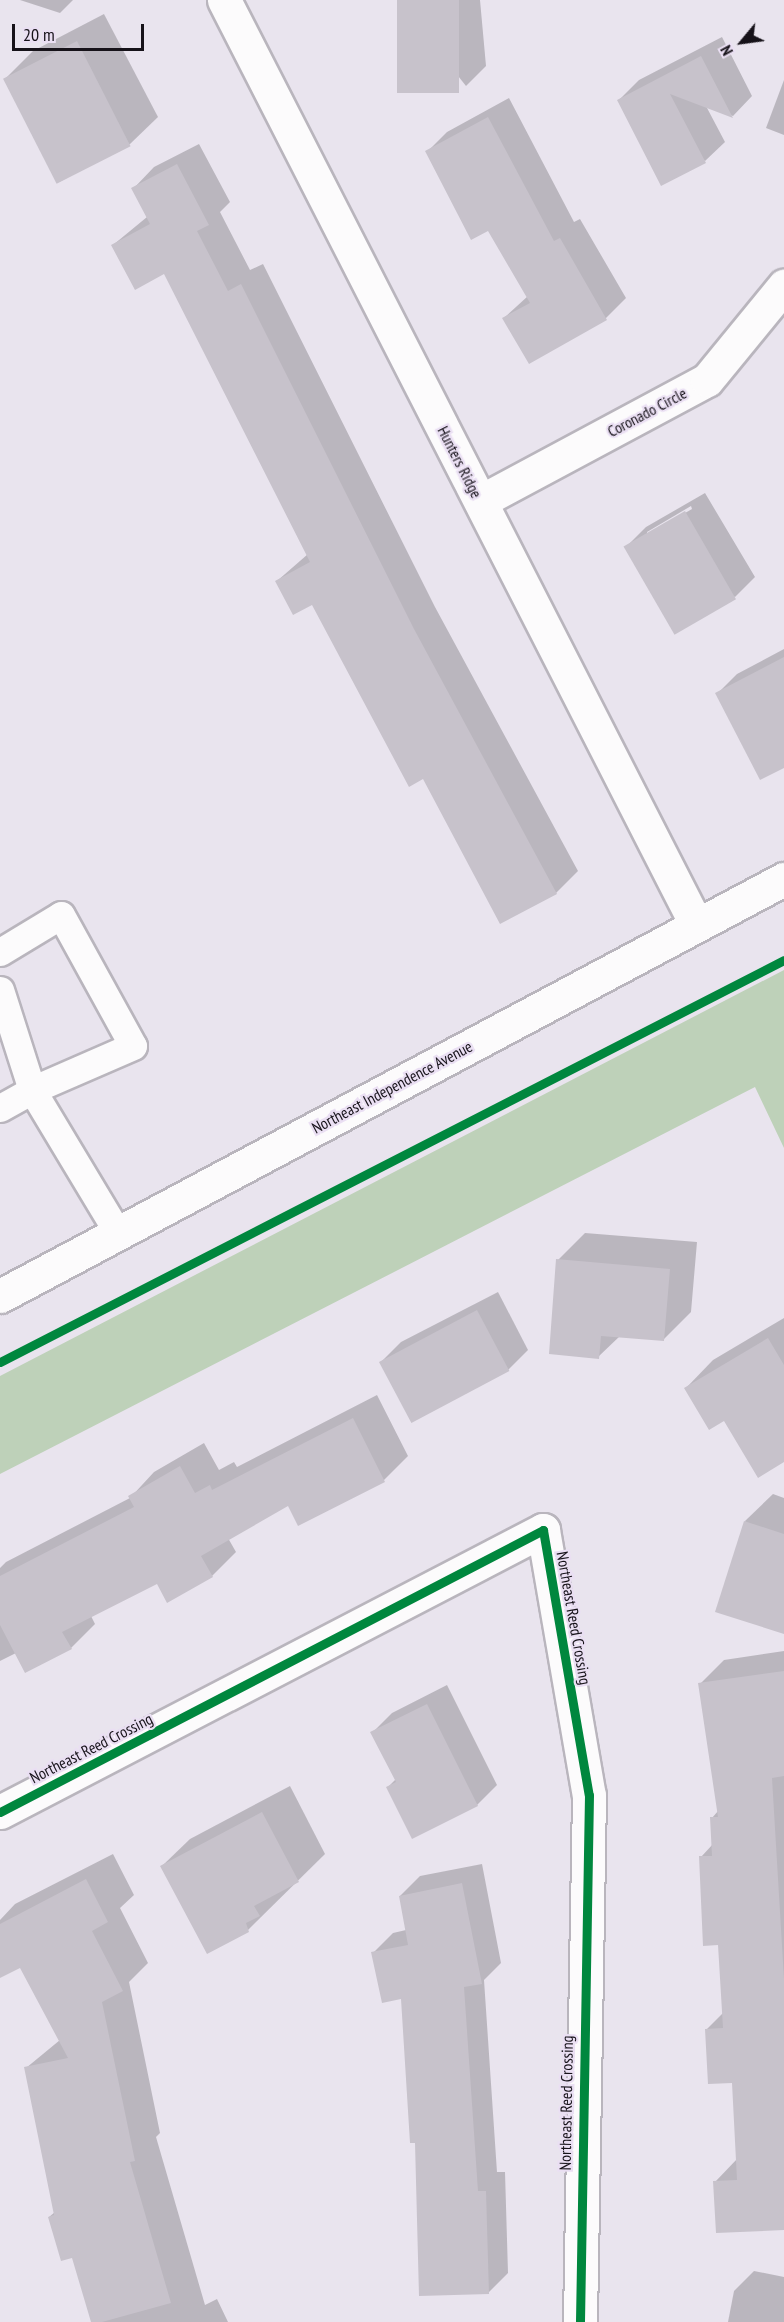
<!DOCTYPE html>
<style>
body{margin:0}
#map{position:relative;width:784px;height:2322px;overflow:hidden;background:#e9e4ee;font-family:"PT Sans Narrow",sans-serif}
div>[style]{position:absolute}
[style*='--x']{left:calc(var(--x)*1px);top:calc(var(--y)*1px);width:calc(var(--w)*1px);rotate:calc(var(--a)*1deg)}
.green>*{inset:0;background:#bed1b9}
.shadow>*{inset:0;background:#0003}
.building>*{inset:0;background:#c7c2cb;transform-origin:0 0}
.roads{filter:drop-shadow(2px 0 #b9b5bd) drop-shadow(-2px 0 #b9b5bd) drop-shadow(0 2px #b9b5bd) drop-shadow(0 -2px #b9b5bd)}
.service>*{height:27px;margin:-13.5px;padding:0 13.5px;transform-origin:13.5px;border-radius:13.5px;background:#fcfbfc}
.minor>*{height:33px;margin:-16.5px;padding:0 16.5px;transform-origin:16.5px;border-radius:16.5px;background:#fcfbfc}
.tertiary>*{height:33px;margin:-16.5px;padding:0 16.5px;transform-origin:16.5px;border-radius:16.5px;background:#fcfbfc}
.cycleway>*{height:9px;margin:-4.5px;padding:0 4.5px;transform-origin:4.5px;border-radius:4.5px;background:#00873e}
span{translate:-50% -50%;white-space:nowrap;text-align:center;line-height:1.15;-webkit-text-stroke:4.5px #eadff3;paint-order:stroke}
.street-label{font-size:16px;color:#161219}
.north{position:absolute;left:712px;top:12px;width:60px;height:60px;-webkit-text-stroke:4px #eadff3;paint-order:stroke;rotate:241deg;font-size:16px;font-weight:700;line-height:24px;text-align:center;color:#161219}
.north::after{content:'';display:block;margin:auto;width:21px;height:27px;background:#161219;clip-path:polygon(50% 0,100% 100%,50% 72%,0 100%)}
.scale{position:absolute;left:12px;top:24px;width:132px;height:27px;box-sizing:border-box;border:3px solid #161219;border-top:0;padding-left:8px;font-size:18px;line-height:21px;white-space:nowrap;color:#161219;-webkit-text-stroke:4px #eadff3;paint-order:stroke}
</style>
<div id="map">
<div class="green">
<div style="clip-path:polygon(784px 970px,784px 1148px,755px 1087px,0 1474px,0 1376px)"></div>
</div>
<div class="shadow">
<div style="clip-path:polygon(20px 0,73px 0,60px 13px)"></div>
<div style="clip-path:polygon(398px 0,480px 0,486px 66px,466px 86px)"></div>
<div style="clip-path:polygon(104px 14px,158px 117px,130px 144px,59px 182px,5px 79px,33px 51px)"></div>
<div style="clip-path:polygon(722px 37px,752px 96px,733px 116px,706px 106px,725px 142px,705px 161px,619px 100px,639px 80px)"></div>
<div style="clip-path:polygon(784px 80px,784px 135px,766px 128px)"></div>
<div style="clip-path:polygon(509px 98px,574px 222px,580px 219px,626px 298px,606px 318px,529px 362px,504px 318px,528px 296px,489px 229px,427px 152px,447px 132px)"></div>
<div style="clip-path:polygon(199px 144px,230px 202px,220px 212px,250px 270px,263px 264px,435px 607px,578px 871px,556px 893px,424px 777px,313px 603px,277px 581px,308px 554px,165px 272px,113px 245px,147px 217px,133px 189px,154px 167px)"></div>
<div style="clip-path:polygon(evenodd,705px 493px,755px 577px,735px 597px,626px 547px,646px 527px,705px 493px,691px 506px,692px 509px,647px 535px,647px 532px,691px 506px)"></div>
<div style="clip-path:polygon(784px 649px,784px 767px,717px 694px,737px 674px)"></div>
<div style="clip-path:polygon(585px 1233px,697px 1242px,691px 1312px,663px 1340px,620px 1336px,598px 1357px,558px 1260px)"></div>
<div style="clip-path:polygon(498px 1292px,528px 1350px,508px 1370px,381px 1362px,401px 1342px)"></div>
<div style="clip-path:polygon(784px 1318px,784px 1460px,686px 1388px,713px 1360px)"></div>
<div style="clip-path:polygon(377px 1395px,408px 1456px,384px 1480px,288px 1504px,228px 1538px,236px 1552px,212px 1576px,157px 1582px,91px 1616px,95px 1624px,71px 1648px,16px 1653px,0 1661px,0 1568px,6px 1562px,130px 1498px,154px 1472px,204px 1443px,219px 1470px,234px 1462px,237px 1467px)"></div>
<div style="clip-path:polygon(773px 1494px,784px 1498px,784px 1633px,745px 1521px)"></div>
<div style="clip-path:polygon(784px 1651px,784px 2228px,715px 2182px,737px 2159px,734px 2081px,707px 2029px,724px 2012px,720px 1944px,701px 1857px,713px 1844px,712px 1818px,718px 1811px,700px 1684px,724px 1660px)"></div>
<div style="clip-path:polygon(447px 1685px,497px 1785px,477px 1805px,388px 1787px,396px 1779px,372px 1733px,392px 1713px)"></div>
<div style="clip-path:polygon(290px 1786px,325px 1854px,248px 1930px,207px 1952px,162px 1866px,190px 1839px)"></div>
<div style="clip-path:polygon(113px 1854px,134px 1895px,120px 1908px,148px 1963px,129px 1982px,160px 2133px,156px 2137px,205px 2305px,217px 2299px,228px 2322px,92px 2322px,73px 2256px,49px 2217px,55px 2212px,26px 2068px,60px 2040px,21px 1966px,0 1952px,0 1920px,15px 1904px)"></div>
<div style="clip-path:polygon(482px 1864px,501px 1963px,484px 1980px,497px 2172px,505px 2172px,508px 2273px,488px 2293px,416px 2141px,403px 1997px,373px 1953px,393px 1933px,406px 1930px,400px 1896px,420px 1876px)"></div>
<div style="clip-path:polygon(754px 2271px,784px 2277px,784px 2322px,728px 2322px,734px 2291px)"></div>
</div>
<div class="building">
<div style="left:397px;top:0;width:62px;height:93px"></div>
<div style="left:77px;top:41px;width:118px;height:83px;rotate:63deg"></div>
<div style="clip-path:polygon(701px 56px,733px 118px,670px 94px,706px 163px,661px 186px,617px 100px)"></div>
<div style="clip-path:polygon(488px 117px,554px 241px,560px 238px,607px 320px,529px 364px,502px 318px,530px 303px,488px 231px,471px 240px,425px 151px)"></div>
<div style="clip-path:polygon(177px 164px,209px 225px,197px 231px,228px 291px,241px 284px,414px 629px,557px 894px,500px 924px,423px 779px,409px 787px,312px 605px,293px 615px,275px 581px,310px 562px,164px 274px,135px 290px,111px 245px,150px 224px,131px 188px)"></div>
<div style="left:685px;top:511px;width:102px;height:71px;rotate:60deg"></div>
<div style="clip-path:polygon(784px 657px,784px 768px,760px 780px,715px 693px)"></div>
<div style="clip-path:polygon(556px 1259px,670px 1269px,664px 1341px,601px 1336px,599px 1359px,549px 1354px)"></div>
<div style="left:477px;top:1310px;width:69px;height:111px;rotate:62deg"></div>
<div style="clip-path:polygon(768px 1338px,784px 1365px,784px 1462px,758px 1478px,724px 1421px,709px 1430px,684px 1388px)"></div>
<div style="clip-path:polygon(353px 1418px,385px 1482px,298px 1526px,288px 1506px,201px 1556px,213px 1577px,167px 1603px,157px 1584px,62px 1632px,72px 1649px,25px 1673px,0 1625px,0 1576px,134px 1507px,128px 1496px,180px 1466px,195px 1493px,210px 1485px,212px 1490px)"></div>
<div style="clip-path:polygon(744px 1521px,784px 1534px,784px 1634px,715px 1612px)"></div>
<div style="clip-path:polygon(784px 1671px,784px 1776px,772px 1778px,784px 1979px,784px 2230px,716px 2233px,713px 2181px,737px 2180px,732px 2083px,708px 2084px,705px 2029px,723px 2028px,718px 1945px,703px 1946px,699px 1856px,712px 1856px,710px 1817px,718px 1817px,698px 1683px)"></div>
<div style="clip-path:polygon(427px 1704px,478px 1806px,412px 1839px,386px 1787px,396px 1782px,370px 1732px)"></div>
<div style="clip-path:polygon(262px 1812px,299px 1882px,254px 1906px,260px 1916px,246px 1923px,249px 1932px,207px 1954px,160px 1866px)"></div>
<div style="clip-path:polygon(86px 1879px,108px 1922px,92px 1931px,123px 1991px,102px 2002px,135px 2161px,130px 2162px,171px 2303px,102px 2322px,91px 2322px,72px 2258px,61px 2261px,48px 2217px,54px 2215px,24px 2067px,68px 2058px,20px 1968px,0 1978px,0 1924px)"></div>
<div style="clip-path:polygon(462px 1883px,482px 1984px,464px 1987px,478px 2191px,486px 2191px,489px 2294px,419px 2296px,415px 2143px,410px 2143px,401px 1999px,382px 2003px,371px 1952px,408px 1945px,399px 1896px)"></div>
</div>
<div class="roads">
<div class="service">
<div style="--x:0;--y:952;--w:71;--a:-31.2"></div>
<div style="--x:61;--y:915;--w:149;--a:61.2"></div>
<div style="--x:133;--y:1046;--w:110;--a:156.5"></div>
<div style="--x:32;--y:1090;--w:105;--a:-107.7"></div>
<div style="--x:0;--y:1108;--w:37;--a:-29"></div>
<div style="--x:32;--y:1090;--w:167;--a:59"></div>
</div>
<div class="minor">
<div style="--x:224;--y:0;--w:1038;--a:62.94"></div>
<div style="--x:481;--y:501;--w:256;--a:-28.2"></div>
<div style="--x:707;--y:380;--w:122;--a:-50.7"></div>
<div style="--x:0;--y:1812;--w:612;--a:-27.44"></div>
<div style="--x:543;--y:1530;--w:269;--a:80.2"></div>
<div style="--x:589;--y:1795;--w:527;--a:90.98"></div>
</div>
<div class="tertiary">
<div style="--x:0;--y:1296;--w:888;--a:-28.01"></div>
</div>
</div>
<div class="cycleway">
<div style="--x:0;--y:1362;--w:881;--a:-27.15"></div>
<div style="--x:0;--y:1812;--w:612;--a:-27.44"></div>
<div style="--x:543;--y:1530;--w:269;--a:80.2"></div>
<div style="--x:589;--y:1795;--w:527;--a:90.98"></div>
</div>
<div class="street-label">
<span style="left:647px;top:412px;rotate:-28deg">Coronado Circle</span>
<span style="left:460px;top:462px;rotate:63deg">Hunters Ridge</span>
<span style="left:392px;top:1087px;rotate:-28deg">Northeast Independence Avenue</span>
<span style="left:574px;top:1618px;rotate:80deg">Northeast Reed Crossing</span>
<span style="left:91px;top:1748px;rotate:-27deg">Northeast Reed Crossing</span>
<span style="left:566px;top:2103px;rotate:-89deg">Northeast Reed Crossing</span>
</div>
<div class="north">N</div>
<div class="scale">20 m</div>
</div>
